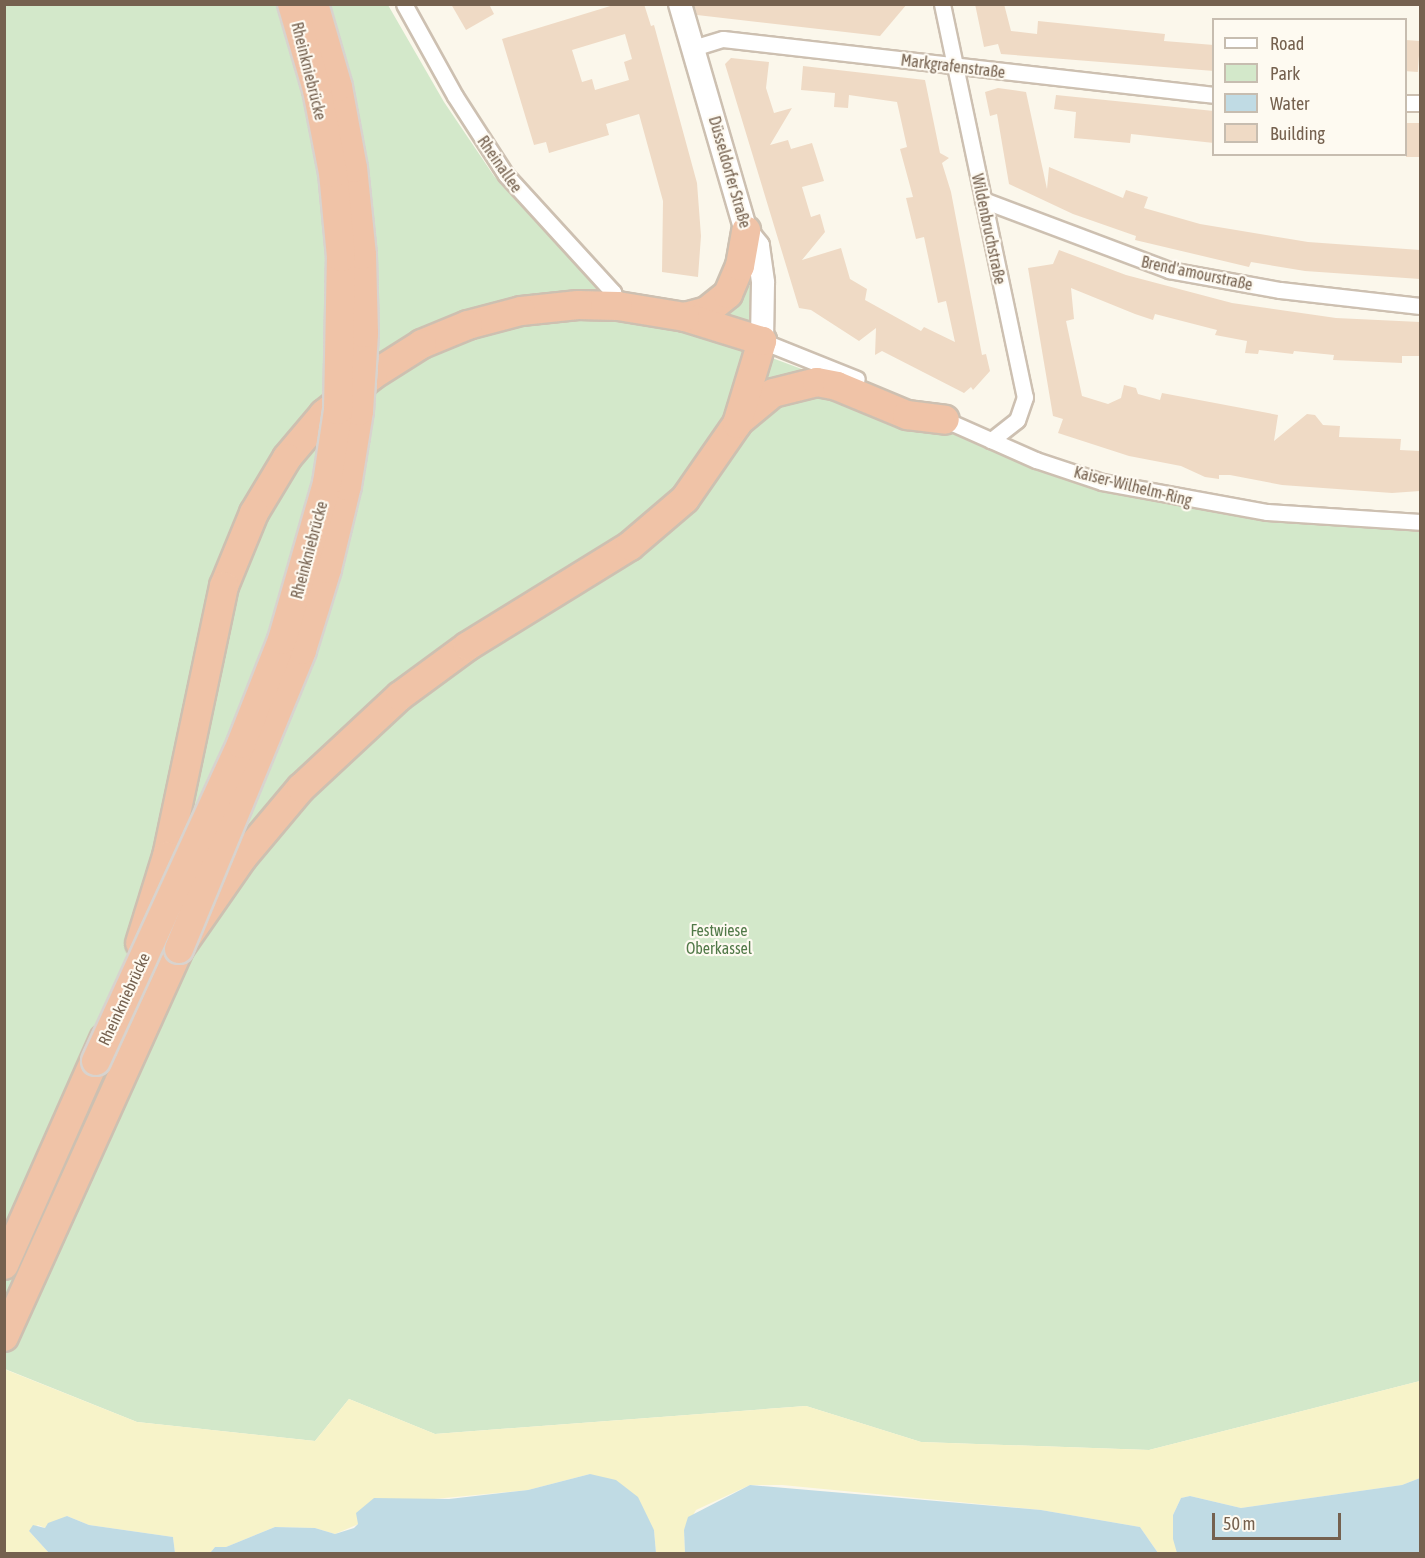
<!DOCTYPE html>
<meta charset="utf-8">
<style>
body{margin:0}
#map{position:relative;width:1425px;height:1558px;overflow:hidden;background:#fbf7eb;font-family:"Asap Condensed",sans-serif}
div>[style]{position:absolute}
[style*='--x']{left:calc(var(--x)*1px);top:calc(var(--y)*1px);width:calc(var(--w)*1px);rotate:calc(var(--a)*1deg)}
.green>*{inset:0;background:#d3e8ca}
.sand>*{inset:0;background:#f7f3c9}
.water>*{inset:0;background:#c0dbe4}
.building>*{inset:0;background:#efdac5;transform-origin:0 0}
.roads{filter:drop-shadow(2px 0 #cdc0b1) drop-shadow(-2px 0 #cdc0b1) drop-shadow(0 2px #cdc0b1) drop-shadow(0 -2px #cdc0b1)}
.street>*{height:15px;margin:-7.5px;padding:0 7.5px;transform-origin:7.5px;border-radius:7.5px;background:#fff}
.secondary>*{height:22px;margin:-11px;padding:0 11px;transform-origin:11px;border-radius:11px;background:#fff}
.highway>*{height:28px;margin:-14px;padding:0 14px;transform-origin:14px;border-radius:14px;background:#f0c3a7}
.bridges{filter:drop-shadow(2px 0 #d8d3ce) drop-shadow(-2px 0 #d8d3ce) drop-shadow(0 2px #d8d3ce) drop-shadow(0 -2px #d8d3ce)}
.highway-bridge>*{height:28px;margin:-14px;padding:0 14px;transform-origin:14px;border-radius:14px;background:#f0c3a7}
span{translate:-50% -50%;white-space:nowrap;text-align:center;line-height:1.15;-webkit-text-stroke:4.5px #fefaf1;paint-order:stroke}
.street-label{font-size:16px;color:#75614f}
.park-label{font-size:16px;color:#517948}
.frame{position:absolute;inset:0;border:6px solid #75614f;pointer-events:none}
.legend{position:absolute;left:1212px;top:18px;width:195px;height:138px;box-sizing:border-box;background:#fefaf1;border:2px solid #c7bdb0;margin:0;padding:8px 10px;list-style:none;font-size:18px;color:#75614f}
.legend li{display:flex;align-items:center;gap:12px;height:30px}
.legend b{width:30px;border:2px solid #c7bdb0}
.scale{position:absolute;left:1212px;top:1513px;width:129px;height:27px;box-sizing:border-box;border:3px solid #75614f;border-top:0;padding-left:8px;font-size:18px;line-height:21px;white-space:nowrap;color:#75614f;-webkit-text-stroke:4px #fefaf1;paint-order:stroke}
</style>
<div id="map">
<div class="green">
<div style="clip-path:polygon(5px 5px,388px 5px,444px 102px,494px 176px,627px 318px,686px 326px,869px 394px,1036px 468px,1102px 488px,1266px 520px,1420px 523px,1420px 1381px,1149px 1450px,921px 1442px,806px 1406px,435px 1434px,349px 1399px,315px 1441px,137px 1422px,5px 1369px)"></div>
<div style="clip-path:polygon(742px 284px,754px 287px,751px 325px,716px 312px)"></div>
</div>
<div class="sand">
<div style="clip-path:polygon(4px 1369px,137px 1422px,315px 1441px,349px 1399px,435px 1434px,806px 1406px,921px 1442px,1149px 1450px,1420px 1381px,1420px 1478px,1402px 1485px,1241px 1508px,1190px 1496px,1181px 1498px,1173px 1515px,1177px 1553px,1158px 1553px,1140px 1527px,1041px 1510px,782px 1485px,750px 1485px,696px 1510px,684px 1530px,685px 1553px,656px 1553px,654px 1530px,590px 1474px,528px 1490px,413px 1501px,335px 1534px,315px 1528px,275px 1527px,226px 1547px,215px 1547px,210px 1553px,175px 1553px,173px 1537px,89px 1525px,67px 1516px,45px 1528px,38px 1525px,29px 1531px,49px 1553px,5px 1553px)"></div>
</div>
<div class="water">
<div style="clip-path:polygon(590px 1474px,616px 1480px,638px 1497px,654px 1530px,656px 1553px,210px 1553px,215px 1547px,226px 1547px,275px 1527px,315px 1528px,335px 1534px,354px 1528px,358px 1524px,356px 1513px,374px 1498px,449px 1499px,528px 1490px)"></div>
<div style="clip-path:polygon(1420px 1478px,1420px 1553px,1177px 1553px,1173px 1539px,1173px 1515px,1181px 1498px,1190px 1496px,1241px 1508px,1402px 1485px)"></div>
<div style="clip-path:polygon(750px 1485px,1041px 1510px,1140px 1527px,1158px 1553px,685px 1553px,684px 1530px,688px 1517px)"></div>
<div style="clip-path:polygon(67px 1516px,89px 1525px,173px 1537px,175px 1553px,49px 1553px,29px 1531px,33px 1525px,45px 1528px,48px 1523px)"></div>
</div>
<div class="building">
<div style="clip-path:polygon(451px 4px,489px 4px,494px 14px,466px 30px)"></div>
<div style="clip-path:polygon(evenodd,617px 4px,644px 4px,651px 26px,654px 25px,697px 183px,701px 236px,698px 277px,662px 272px,663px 201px,639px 114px,606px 124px,609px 135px,549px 153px,546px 142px,534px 145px,502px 39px,617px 4px,625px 34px,632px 59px,624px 62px,629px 80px,595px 90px,592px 79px,582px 82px,572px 50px,625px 34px)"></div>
<div style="clip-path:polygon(694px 4px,907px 4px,880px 36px,697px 15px)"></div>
<div style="clip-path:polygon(975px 4px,1004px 4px,1011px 31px,1037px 34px,1038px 21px,1165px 34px,1164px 41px,1214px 45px,1214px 71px,1001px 54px,998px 44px,984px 47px)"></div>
<div style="left:1406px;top:40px;width:14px;height:31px;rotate:4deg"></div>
<div style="clip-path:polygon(731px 58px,769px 62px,766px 88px,774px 113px,792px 108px,770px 145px,788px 140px,791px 149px,812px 143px,824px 181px,802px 187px,811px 217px,820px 214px,825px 232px,802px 260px,841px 248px,850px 279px,867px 289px,865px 300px,921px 331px,924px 327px,955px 342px,946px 301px,938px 303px,924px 237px,916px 239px,906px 198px,913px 197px,900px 149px,907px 147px,897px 102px,849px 95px,848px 108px,834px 107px,835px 93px,801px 90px,803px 66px,925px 80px,940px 153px,949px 158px,942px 163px,951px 192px,982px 355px,986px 354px,990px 371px,973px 390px,971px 387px,964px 393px,882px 351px,875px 355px,876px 328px,859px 341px,811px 310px,799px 308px,725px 64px)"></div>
<div style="clip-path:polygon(998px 88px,1026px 92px,1047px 189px,1049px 167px,1123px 198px,1126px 190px,1148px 197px,1144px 208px,1200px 224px,1308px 242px,1420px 250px,1420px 279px,1305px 271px,1251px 262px,1249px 267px,1135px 240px,1136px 236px,1073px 214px,1009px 184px,997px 114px,990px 116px,985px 92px)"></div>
<div style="clip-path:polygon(1056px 95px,1214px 111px,1214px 143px,1131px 134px,1130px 143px,1074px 138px,1076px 112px,1054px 109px)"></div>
<div style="left:1406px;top:123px;width:14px;height:34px"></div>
<div style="clip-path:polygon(1059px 250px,1126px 275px,1232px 303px,1336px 318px,1420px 322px,1420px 356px,1402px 356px,1402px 363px,1333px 360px,1334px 355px,1294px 351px,1293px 354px,1259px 350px,1258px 354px,1245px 353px,1247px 341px,1215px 335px,1217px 330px,1155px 314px,1153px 320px,1135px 314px,1071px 288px,1074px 319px,1066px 321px,1082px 396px,1108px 404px,1121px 398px,1124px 385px,1136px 388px,1138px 394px,1160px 400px,1162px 393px,1278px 415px,1274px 441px,1307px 414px,1315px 415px,1323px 425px,1340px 426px,1339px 437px,1401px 439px,1400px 450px,1420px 451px,1420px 491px,1392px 493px,1282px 485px,1230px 475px,1219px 475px,1219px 479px,1205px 477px,1181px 466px,1129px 456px,1058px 433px,1063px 419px,1053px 416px,1028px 268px,1053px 264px)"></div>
</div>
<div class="roads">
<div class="street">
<div style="--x:404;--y:4;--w:105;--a:61"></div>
<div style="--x:455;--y:96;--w:94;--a:57.2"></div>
<div style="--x:506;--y:175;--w:159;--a:47.6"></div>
<div style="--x:613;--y:292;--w:15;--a:70"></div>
<div style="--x:942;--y:4;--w:402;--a:78.1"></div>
<div style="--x:1025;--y:397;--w:24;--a:109"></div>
<div style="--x:1017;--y:420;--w:33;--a:142"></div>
<div style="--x:693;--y:48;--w:31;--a:-17"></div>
<div style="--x:723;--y:39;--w:494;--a:6.5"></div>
<div style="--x:1406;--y:103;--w:14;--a:0"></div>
<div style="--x:983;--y:200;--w:199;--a:20.6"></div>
<div style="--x:1169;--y:270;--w:113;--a:10.2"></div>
<div style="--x:1280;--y:290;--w:141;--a:6.5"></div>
<div style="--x:762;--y:341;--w:102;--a:21.8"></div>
<div style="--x:941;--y:418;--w:104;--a:23.9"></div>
<div style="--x:1036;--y:460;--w:70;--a:18.4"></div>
<div style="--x:1102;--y:482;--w:168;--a:10.3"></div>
<div style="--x:1267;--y:512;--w:153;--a:3.7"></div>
</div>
<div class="secondary">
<div style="--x:680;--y:4;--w:236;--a:73.8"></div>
<div style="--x:746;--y:231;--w:19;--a:51"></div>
<div style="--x:758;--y:246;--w:37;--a:82"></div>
<div style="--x:763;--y:283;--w:58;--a:91"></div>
</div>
<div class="highway">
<div style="--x:685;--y:317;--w:23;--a:-15"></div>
<div style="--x:707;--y:311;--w:27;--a:-39"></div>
<div style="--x:728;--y:294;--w:30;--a:-67"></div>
<div style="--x:740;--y:266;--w:36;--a:-80"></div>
<div style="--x:738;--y:422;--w:45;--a:-39.6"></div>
<div style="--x:773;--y:393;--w:45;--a:-14"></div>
<div style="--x:817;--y:382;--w:20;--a:11"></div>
<div style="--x:837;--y:386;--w:76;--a:22.5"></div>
<div style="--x:907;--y:415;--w:38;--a:7"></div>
<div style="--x:4;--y:1265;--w:247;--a:-66.1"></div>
<div style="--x:4;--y:1337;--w:426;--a:-65.7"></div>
<div style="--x:179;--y:949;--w:112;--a:-55.2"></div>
<div style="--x:243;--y:857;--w:90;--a:-50"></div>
<div style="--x:301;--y:788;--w:135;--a:-42.9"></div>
<div style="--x:400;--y:696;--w:84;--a:-36.3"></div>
<div style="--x:468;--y:646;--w:190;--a:-31.7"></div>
<div style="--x:630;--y:546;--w:72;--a:-40.5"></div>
<div style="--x:685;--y:499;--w:91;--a:-55.3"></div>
<div style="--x:737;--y:424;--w:87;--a:-73.2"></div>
<div style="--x:762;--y:341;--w:81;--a:-162.7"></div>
<div style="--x:685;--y:317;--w:68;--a:-170.7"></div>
<div style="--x:618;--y:306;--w:40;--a:-178.6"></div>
<div style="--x:578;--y:305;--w:57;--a:174"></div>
<div style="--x:521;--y:311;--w:55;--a:165.2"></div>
<div style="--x:468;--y:325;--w:50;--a:157.6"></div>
<div style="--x:422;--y:344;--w:58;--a:147.7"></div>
<div style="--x:373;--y:375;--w:63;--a:141.5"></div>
<div style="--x:324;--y:414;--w:57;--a:130.1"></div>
<div style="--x:287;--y:458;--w:64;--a:121"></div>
<div style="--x:254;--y:513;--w:79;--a:112.3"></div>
<div style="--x:224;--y:586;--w:276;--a:101.9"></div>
<div style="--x:167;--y:856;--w:91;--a:107.2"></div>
</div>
</div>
<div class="bridges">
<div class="highway-bridge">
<div style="--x:179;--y:949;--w:323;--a:-67.6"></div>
<div style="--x:302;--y:650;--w:85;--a:-72.8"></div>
<div style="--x:327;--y:569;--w:85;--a:-76.5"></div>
<div style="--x:347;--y:486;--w:76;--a:-80.9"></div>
<div style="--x:359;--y:411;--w:78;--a:-86.3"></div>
<div style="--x:364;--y:333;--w:78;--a:-91.5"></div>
<div style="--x:362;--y:255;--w:87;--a:-95.9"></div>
<div style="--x:353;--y:168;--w:82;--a:-100.5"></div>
<div style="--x:338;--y:87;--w:86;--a:-106.1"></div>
<div style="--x:96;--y:1061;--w:349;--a:-65.4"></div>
<div style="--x:241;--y:744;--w:112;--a:-68.5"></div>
<div style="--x:282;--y:640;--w:163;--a:-74"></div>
<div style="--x:327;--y:483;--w:74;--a:-81.4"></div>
<div style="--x:338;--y:410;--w:153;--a:-88.9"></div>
<div style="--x:341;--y:257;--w:84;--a:-95.4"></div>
<div style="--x:333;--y:173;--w:85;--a:-100.9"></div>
<div style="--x:317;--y:90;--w:90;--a:-106.2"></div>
</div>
</div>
<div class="street-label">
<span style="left:953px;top:66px;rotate:7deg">Markgrafenstraße</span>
<span style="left:309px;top:71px;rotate:76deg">Rheinkniebrücke</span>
<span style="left:500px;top:164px;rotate:55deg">Rheinallee</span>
<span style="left:730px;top:172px;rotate:74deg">Düsseldorfer Straße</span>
<span style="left:989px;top:229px;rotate:78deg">Wildenbruchstraße</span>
<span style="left:1197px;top:273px;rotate:12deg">Brend'amourstraße</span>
<span style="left:1133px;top:486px;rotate:14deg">Kaiser-Wilhelm-Ring</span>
<span style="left:309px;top:550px;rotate:-75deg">Rheinkniebrücke</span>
<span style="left:124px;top:999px;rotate:-65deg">Rheinkniebrücke</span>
</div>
<div class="park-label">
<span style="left:719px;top:939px">Festwiese<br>Oberkassel</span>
</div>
<div class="frame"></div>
<ul class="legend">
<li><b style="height:8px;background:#fff"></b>Road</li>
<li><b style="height:16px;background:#d3e8ca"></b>Park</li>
<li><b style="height:16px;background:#c0dbe4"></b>Water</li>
<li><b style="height:16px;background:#efdac5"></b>Building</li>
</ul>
<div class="scale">50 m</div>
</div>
